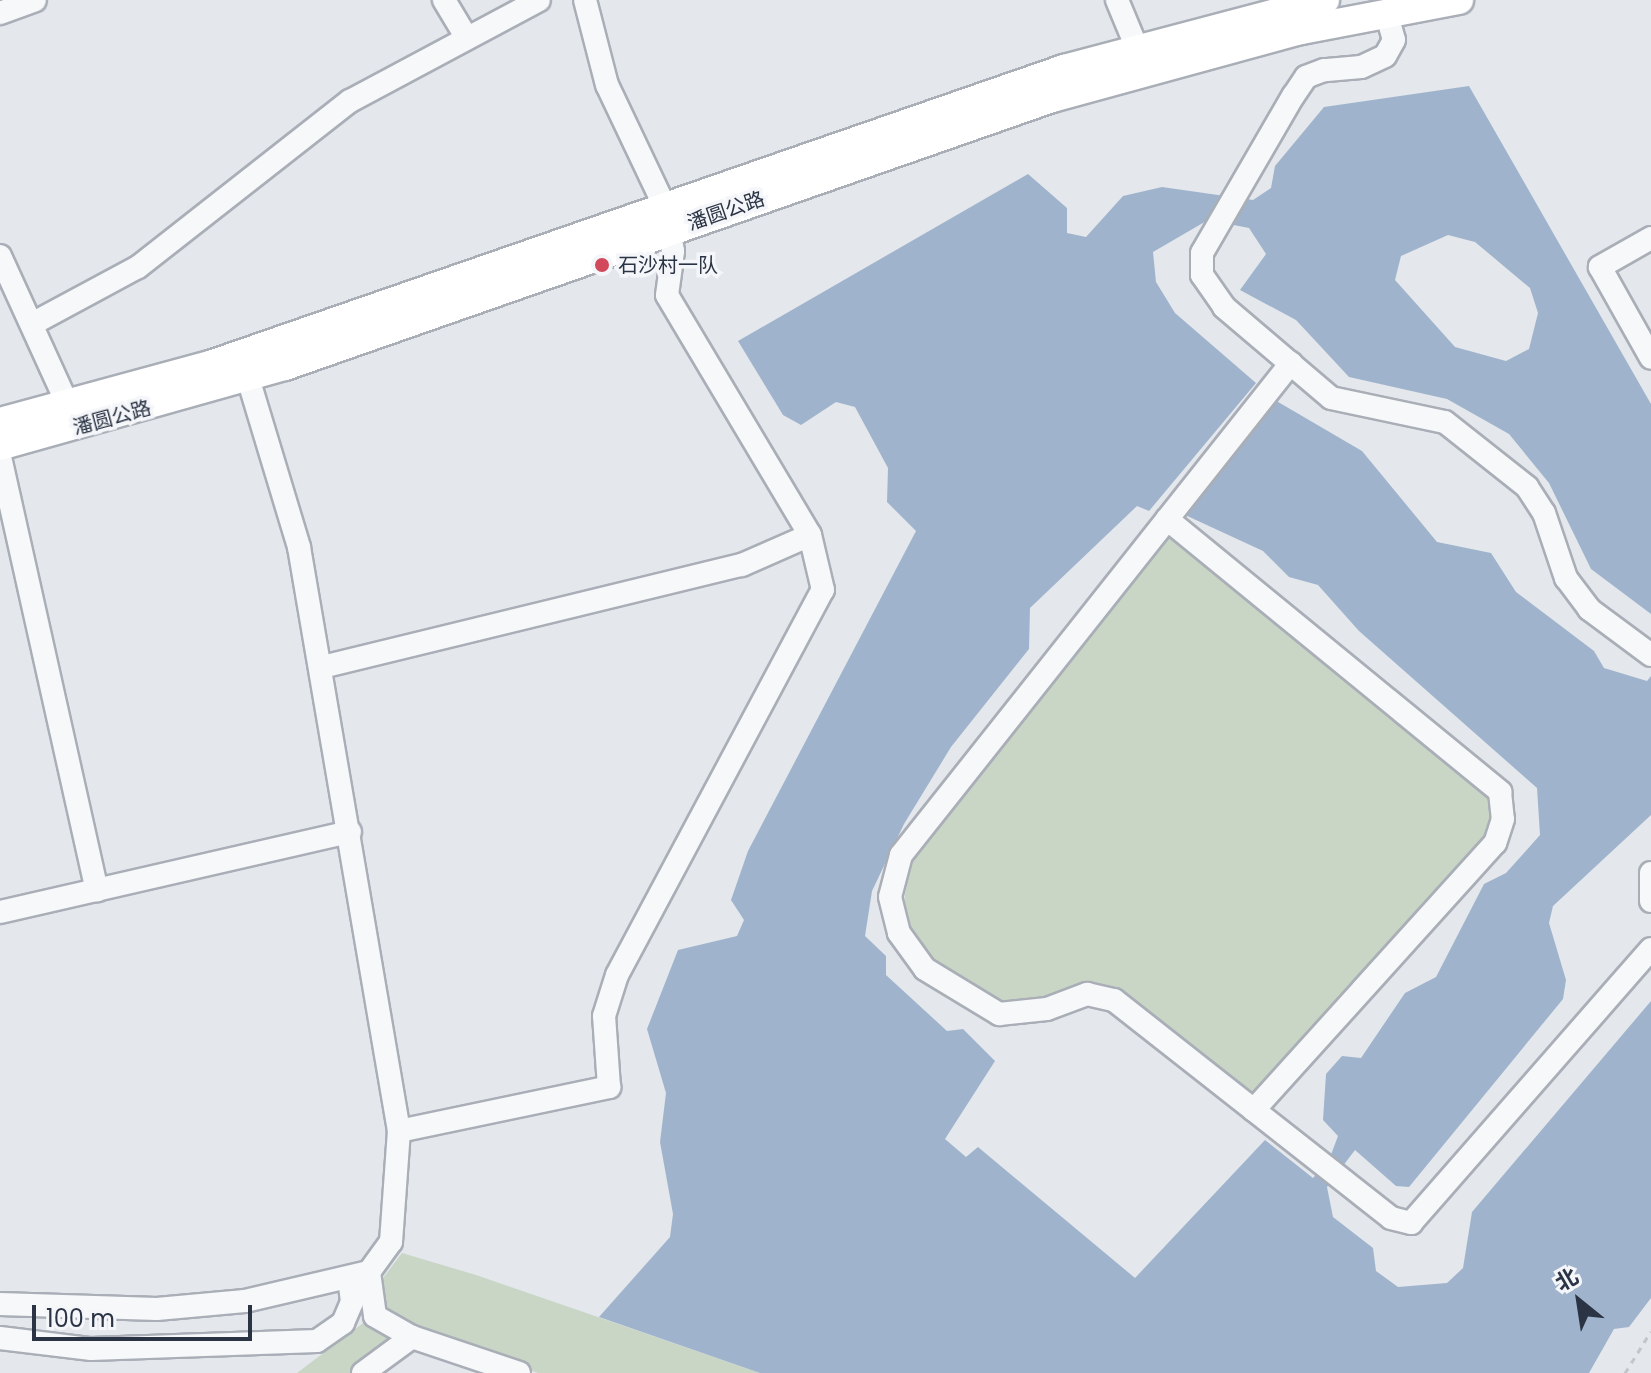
<!DOCTYPE html>
<meta charset="utf-8">
<style>
body{margin:0}
#map{position:relative;width:1651px;height:1373px;overflow:hidden;background:#e4e7ec;font-family:Poppins,"Noto Sans SC",sans-serif}
div>[style]{position:absolute}
[style*='--x']{left:calc(var(--x)*1px);top:calc(var(--y)*1px);width:calc(var(--w)*1px);rotate:calc(var(--a)*1deg)}
.green>*{inset:0;background:#c9d6c5}
.water>*{inset:0;background:#9fb4cc}
.path>*{height:3px;margin-top:-1.5px;transform-origin:0;background:repeating-linear-gradient(90deg,#c2c5cb 0 6px,transparent 0 12px)}
.roads{filter:drop-shadow(2px 0 #a9aeb7) drop-shadow(-2px 0 #a9aeb7) drop-shadow(0 2px #a9aeb7) drop-shadow(0 -2px #a9aeb7)}
.minor>*{height:22px;margin:-11px;padding:0 11px;transform-origin:11px;border-radius:11px;background:#f7f8fa}
.major>*{height:28px;margin:-14px;padding:0 14px;transform-origin:14px;border-radius:14px;background:#fff}
.dots>*{width:22px;height:22px;translate:-50% -50%;box-sizing:border-box;border:4px solid #f4f6f9;border-radius:50%}
span{translate:-50% -50%;white-space:nowrap;text-align:center;line-height:1.15;-webkit-text-stroke:7px #f4f6f9;paint-order:stroke}
.street-label{font-size:20px;color:#2b3445}
.poi-label{font-size:20px;color:#2b3445}
.left{translate:0 -50%;text-align:left}
.north{position:absolute;left:1539px;top:1261px;width:80px;height:80px;-webkit-text-stroke:6px #f4f6f9;paint-order:stroke;rotate:330deg;font-size:22px;font-weight:700;line-height:32px;text-align:center;color:#2b3445}
.north::after{content:'';display:block;margin:auto;width:28px;height:36px;background:#2b3445;clip-path:polygon(50% 0,100% 100%,50% 72%,0 100%)}
.scale{position:absolute;left:32px;top:1305px;width:220px;height:36px;box-sizing:border-box;border:4px solid #2b3445;border-top:0;padding-left:10px;font-size:24px;line-height:28px;white-space:nowrap;color:#2b3445;-webkit-text-stroke:6px #f4f6f9;paint-order:stroke}
</style>
<div id="map">
<div class="green">
<div style="clip-path:polygon(1167px 538px,1198px 547px,1507px 798px,1485px 839px,1261px 1105px,1093px 981px,1072px 986px,1044px 1009px,1015px 1016px,946px 979px,900px 927px,912px 850px,1141px 546px)"></div>
<div style="clip-path:polygon(402px 1253px,476px 1275px,760px 1373px,538px 1373px,419px 1331px,385px 1307px,383px 1278px)"></div>
<div style="clip-path:polygon(379px 1311px,406px 1340px,362px 1373px,297px 1373px)"></div>
</div>
<div class="water">
<div style="clip-path:polygon(evenodd,1469px 86px,1651px 404px,1651px 614px,1591px 569px,1549px 483px,1509px 434px,1447px 399px,1349px 377px,1296px 320px,1240px 290px,1266px 254px,1249px 228px,1208px 220px,1153px 252px,1156px 282px,1175px 313px,1256px 383px,1149px 511px,1137px 506px,1030px 608px,1029px 649px,951px 747px,904px 824px,872px 891px,865px 936px,886px 956px,886px 975px,947px 1031px,963px 1029px,995px 1061px,945px 1139px,966px 1157px,978px 1147px,1135px 1278px,1265px 1140px,1313px 1178px,1329px 1160px,1338px 1136px,1323px 1120px,1326px 1074px,1342px 1056px,1361px 1058px,1405px 993px,1436px 977px,1484px 884px,1506px 873px,1540px 835px,1537px 788px,1359px 631px,1318px 585px,1289px 577px,1263px 551px,1183px 514px,1273px 399px,1362px 451px,1437px 542px,1491px 553px,1516px 592px,1594px 651px,1604px 668px,1647px 681px,1651px 676px,1651px 815px,1553px 906px,1549px 923px,1566px 980px,1563px 999px,1409px 1187px,1396px 1186px,1355px 1150px,1327px 1187px,1333px 1217px,1373px 1248px,1376px 1271px,1398px 1287px,1447px 1283px,1463px 1268px,1472px 1212px,1651px 1001px,1651px 1298px,1629px 1327px,1614px 1329px,1589px 1373px,760px 1373px,599px 1317px,670px 1237px,673px 1214px,660px 1142px,666px 1093px,647px 1029px,678px 950px,737px 936px,744px 920px,731px 900px,748px 851px,916px 531px,887px 502px,888px 468px,855px 407px,836px 402px,801px 425px,783px 415px,738px 341px,1028px 174px,1067px 208px,1067px 233px,1086px 237px,1123px 196px,1162px 187px,1253px 200px,1271px 188px,1275px 166px,1324px 107px,1469px 86px,1448px 235px,1475px 242px,1530px 288px,1538px 313px,1529px 349px,1506px 361px,1455px 347px,1395px 280px,1401px 256px,1448px 235px)"></div>
</div>
<div class="path">
<div style="--x:1625;--y:1373;--w:49;--a:-58.2"></div>
</div>
<div class="roads">
<div class="minor">
<div style="--x:444;--y:0;--w:41;--a:59"></div>
<div style="--x:1117;--y:0;--w:52;--a:67.4"></div>
<div style="--x:1386;--y:12;--w:29;--a:74"></div>
<div style="--x:1394;--y:40;--w:18;--a:119"></div>
<div style="--x:1385;--y:56;--w:26;--a:155"></div>
<div style="--x:1361;--y:67;--w:37;--a:175"></div>
<div style="--x:1324;--y:70;--w:19;--a:159"></div>
<div style="--x:1306;--y:77;--w:23;--a:124"></div>
<div style="--x:1293;--y:96;--w:181;--a:120.1"></div>
<div style="--x:1202;--y:253;--w:22;--a:90"></div>
<div style="--x:1202;--y:275;--w:39;--a:55"></div>
<div style="--x:1224;--y:307;--w:140;--a:40.4"></div>
<div style="--x:1331;--y:398;--w:116;--a:11.9"></div>
<div style="--x:1445;--y:422;--w:105;--a:38.4"></div>
<div style="--x:1527;--y:487;--w:31;--a:57"></div>
<div style="--x:1544;--y:513;--w:69;--a:71.3"></div>
<div style="--x:1566;--y:578;--w:39;--a:53"></div>
<div style="--x:1589;--y:609;--w:77;--a:36.6"></div>
<div style="--x:0;--y:13;--w:37;--a:-20"></div>
<div style="--x:1651;--y:238;--w:59;--a:150.4"></div>
<div style="--x:1600;--y:267;--w:104;--a:60.7"></div>
<div style="--x:0;--y:256;--w:164;--a:65.5"></div>
<div style="--x:32;--y:324;--w:120;--a:-28.3"></div>
<div style="--x:138;--y:267;--w:269;--a:-38.1"></div>
<div style="--x:350;--y:101;--w:214;--a:-28.1"></div>
<div style="--x:1291;--y:363;--w:628;--a:128.4"></div>
<div style="--x:901;--y:855;--w:43;--a:104.7"></div>
<div style="--x:890;--y:897;--w:37;--a:76"></div>
<div style="--x:899;--y:933;--w:44;--a:54.2"></div>
<div style="--x:925;--y:969;--w:87;--a:31.3"></div>
<div style="--x:999;--y:1014;--w:48;--a:-5.9"></div>
<div style="--x:1047;--y:1009;--w:43;--a:-20.6"></div>
<div style="--x:1087;--y:994;--w:28;--a:13"></div>
<div style="--x:1114;--y:1000;--w:352;--a:38.2"></div>
<div style="--x:1391;--y:1218;--w:21;--a:14"></div>
<div style="--x:1411;--y:1223;--w:364;--a:-48.8"></div>
<div style="--x:0;--y:457;--w:444;--a:77.4"></div>
<div style="--x:1167;--y:519;--w:431;--a:39.3"></div>
<div style="--x:1500;--y:792;--w:27;--a:84"></div>
<div style="--x:1503;--y:819;--w:25;--a:108"></div>
<div style="--x:1495;--y:843;--w:360;--a:132.1"></div>
<div style="--x:322;--y:667;--w:432;--a:-13.7"></div>
<div style="--x:742;--y:565;--w:74;--a:-23.8"></div>
<div style="--x:1651;--y:873;--w:28;--a:90"></div>
<div style="--x:0;--y:912;--w:359;--a:-12.9"></div>
<div style="--x:399;--y:1131;--w:215;--a:-11.8"></div>
<div style="--x:609;--y:1087;--w:71;--a:-94"></div>
<div style="--x:604;--y:1016;--w:43;--a:-72.4"></div>
<div style="--x:617;--y:975;--w:437;--a:-61.9"></div>
<div style="--x:823;--y:590;--w:57;--a:-103.3"></div>
<div style="--x:810;--y:535;--w:279;--a:-120.8"></div>
<div style="--x:667;--y:295;--w:44;--a:-82.2"></div>
<div style="--x:673;--y:251;--w:45;--a:-100.3"></div>
<div style="--x:665;--y:207;--w:135;--a:-115.4"></div>
<div style="--x:607;--y:85;--w:88;--a:-104.5"></div>
<div style="--x:369;--y:1272;--w:44;--a:82.2"></div>
<div style="--x:375;--y:1316;--w:43;--a:29.6"></div>
<div style="--x:0;--y:1304;--w:157;--a:1.8"></div>
<div style="--x:157;--y:1309;--w:88;--a:-5.2"></div>
<div style="--x:245;--y:1301;--w:127;--a:-13.2"></div>
<div style="--x:369;--y:1272;--w:37;--a:-54"></div>
<div style="--x:391;--y:1242;--w:111;--a:-85.9"></div>
<div style="--x:399;--y:1131;--w:592;--a:-99.72"></div>
<div style="--x:299;--y:547;--w:177;--a:-106.8"></div>
<div style="--x:0;--y:1338;--w:92;--a:6.9"></div>
<div style="--x:91;--y:1349;--w:226;--a:-2"></div>
<div style="--x:317;--y:1341;--w:32;--a:-35"></div>
<div style="--x:343;--y:1323;--w:23;--a:-67"></div>
<div style="--x:352;--y:1302;--w:23;--a:-97"></div>
<div style="--x:363;--y:1373;--w:61;--a:-36.3"></div>
<div style="--x:412;--y:1337;--w:113;--a:18.6"></div>
</div>
<div class="major">
<div style="--x:0;--y:422;--w:221;--a:-15.2"></div>
<div style="--x:213;--y:364;--w:901;--a:-19.12"></div>
<div style="--x:1064;--y:69;--w:270;--a:-14.8"></div>
<div style="--x:0;--y:446;--w:296;--a:-15.7"></div>
<div style="--x:285;--y:366;--w:812;--a:-19.26"></div>
<div style="--x:1052;--y:98;--w:258;--a:-15.3"></div>
<div style="--x:1301;--y:30;--w:161;--a:-10.8"></div>
</div>
</div>
<div class="dots">
<div style="left:602px;top:265px;background:#d1495b"></div>
</div>
<div class="street-label">
<span style="left:726px;top:211px;rotate:-19deg">潘圆公路</span>
<span style="left:112px;top:418px;rotate:-15deg">潘圆公路</span>
</div>
<div class="poi-label">
<span class="left" style="left:618px;top:265px">石沙村一队</span>
</div>
<div class="north">北</div>
<div class="scale">100 m</div>
</div>
